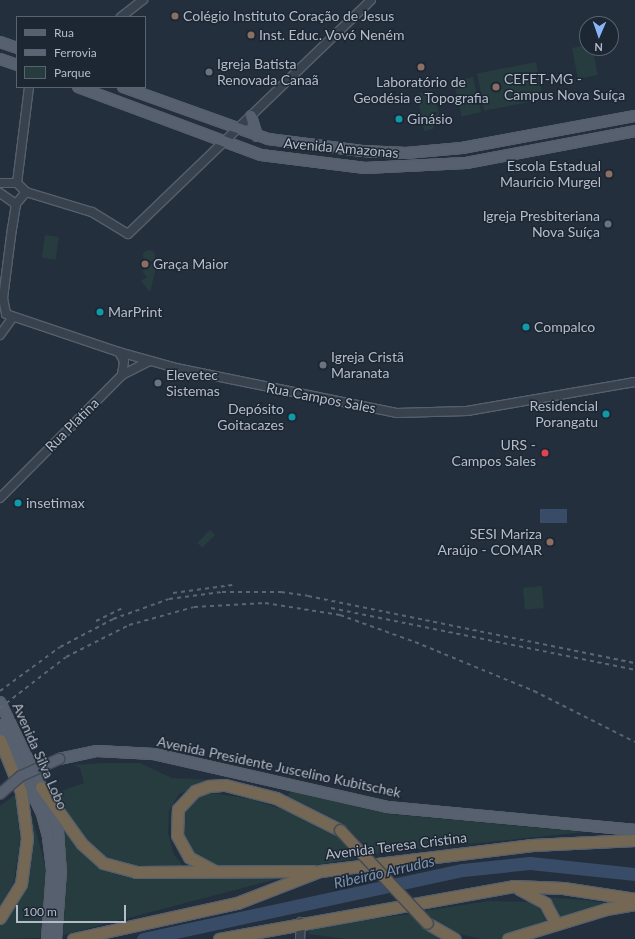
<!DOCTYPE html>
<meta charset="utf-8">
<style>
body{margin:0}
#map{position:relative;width:635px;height:939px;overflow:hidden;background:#242f3e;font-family:Lato,sans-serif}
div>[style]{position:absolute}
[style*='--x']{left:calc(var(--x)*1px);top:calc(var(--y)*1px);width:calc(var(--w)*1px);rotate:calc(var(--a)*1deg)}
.green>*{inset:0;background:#263c3f;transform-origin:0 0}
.round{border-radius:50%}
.water>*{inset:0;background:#394c67;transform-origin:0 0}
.river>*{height:13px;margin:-6.5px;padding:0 6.5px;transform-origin:6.5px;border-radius:6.5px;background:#394c67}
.roads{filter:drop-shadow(1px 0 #565f6c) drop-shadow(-1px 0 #565f6c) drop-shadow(0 1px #565f6c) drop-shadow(0 -1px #565f6c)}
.minor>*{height:8px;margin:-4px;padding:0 4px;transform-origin:4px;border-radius:4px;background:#38414e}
.major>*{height:10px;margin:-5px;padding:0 5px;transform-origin:5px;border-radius:5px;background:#56606e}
.highway>*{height:11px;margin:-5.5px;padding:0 5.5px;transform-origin:5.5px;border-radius:5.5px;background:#746855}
.rail>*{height:2px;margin-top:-1px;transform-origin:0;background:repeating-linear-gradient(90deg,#5a6575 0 4px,transparent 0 8px)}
.bridges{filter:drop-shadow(1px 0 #414a57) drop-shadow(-1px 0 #414a57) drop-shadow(0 1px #414a57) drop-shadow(0 -1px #414a57)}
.major-bridge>*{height:10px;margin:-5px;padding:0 5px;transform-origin:5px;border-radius:5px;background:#56606e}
.highway-bridge>*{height:11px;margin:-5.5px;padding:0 5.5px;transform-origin:5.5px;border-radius:5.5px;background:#746855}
.dots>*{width:11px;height:11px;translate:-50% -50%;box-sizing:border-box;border:2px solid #1d2633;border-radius:50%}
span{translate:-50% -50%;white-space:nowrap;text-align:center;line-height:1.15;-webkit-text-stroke:3px #1d2633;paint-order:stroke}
.poi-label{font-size:14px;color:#b4bcc9}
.left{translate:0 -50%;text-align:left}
.right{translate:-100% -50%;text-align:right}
.street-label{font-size:14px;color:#b4bcc9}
.water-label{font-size:15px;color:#7c92b1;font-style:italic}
.legend{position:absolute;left:16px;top:16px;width:130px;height:72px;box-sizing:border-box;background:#1d2633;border:1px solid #59626f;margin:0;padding:5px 7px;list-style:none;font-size:12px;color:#b4bcc9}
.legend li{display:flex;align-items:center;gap:8px;height:20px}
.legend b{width:20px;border:1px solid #59626f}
.north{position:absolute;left:579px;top:16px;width:40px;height:40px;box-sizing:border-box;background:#1d2633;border:1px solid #59626f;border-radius:50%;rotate:182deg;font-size:11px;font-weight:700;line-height:16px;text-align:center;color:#b4bcc9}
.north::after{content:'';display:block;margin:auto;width:14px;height:18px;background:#8ab4f8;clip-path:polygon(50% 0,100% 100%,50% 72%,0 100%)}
.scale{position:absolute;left:16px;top:905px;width:110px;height:18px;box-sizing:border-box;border:2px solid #b4bcc9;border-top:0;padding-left:5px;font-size:12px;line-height:14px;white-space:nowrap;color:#b4bcc9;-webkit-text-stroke:3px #1d2633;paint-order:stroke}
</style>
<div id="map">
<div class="green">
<div style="clip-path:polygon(587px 45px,592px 48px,598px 75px,578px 79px,572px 48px)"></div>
<div style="left:536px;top:62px;width:38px;height:60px;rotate:79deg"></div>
<div style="left:473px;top:77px;width:36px;height:20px;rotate:77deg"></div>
<div style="clip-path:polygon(424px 92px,436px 101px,439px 114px,433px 129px,424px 131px,417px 94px)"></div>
<div style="left:45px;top:235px;width:14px;height:23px;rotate:8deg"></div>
<div class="round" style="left:143px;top:250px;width:12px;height:12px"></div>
<div style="clip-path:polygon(153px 263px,156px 268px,150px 292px,141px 281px,147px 277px,142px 271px)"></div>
<div style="left:210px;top:530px;width:7px;height:18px;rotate:45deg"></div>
<div style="left:542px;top:586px;width:22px;height:19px;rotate:85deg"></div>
<div style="clip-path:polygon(103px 763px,140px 763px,172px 778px,214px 780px,179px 794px,169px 811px,168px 833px,174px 855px,186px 869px,137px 870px,104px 860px,85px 843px,55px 793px,84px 783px,80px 768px,74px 765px)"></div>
<div style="clip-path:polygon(292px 791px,390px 814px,585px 832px,373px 854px,344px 824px,286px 796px)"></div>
<div style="clip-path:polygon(205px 792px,251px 799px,310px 818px,336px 835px,357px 858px,318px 865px,234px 867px,198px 863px,179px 831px,180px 814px,187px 800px)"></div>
<div style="clip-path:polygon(16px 794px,20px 841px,14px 882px,0 906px,0 806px)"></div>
<div style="clip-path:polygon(29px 805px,47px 873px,40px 938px,0 939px,0 925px,13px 907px,31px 845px)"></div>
<div style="clip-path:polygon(59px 818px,79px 851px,102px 867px,137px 878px,281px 878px,63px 935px,67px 870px)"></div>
<div style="clip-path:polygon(543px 897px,586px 900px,606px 903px,557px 919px)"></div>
<div style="clip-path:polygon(489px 901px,532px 902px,542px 911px,547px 923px,501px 939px,482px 939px,455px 933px,423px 911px)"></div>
<div style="clip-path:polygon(410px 914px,445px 939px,347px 939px,308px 934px,310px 927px)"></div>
</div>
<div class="water">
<div style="left:567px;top:509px;width:14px;height:27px;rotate:90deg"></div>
</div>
<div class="river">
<div style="--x:143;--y:939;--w:327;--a:-12.2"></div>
<div style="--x:463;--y:870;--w:67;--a:-6"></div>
<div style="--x:530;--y:863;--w:106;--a:6"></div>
</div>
<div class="roads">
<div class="minor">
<div style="--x:121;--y:17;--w:28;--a:-38"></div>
<div style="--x:29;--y:87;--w:97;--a:97.1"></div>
<div style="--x:17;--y:183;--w:13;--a:45"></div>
<div style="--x:26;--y:192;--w:69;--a:16.9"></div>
<div style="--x:92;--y:212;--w:42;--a:31.4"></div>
<div style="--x:128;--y:234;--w:337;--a:-43.9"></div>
<div style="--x:0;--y:183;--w:17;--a:0"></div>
<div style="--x:26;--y:192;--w:16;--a:130"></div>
<div style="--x:16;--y:204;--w:24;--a:99"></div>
<div style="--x:12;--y:228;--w:71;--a:97.3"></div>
<div style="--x:3;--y:298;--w:16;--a:79"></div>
<div style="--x:6;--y:314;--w:119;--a:18.6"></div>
<div style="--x:119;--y:352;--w:59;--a:15.7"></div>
<div style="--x:176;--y:368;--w:226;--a:11.5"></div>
<div style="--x:397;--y:413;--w:70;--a:-1.6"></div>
<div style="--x:467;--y:411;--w:170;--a:-9.8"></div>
<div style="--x:0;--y:193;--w:19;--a:35"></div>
<div style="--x:0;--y:335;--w:22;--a:-54"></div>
<div style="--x:119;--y:352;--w:10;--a:61"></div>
<div style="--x:124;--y:361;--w:14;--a:98"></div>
<div style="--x:0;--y:498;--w:173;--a:-45.2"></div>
<div style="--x:122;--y:375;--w:30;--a:-27"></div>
<div style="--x:300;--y:939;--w:17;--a:-87"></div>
</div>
<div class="major">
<div style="--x:0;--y:42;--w:18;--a:19"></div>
<div style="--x:0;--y:59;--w:18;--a:19"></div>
<div style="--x:78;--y:87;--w:195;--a:20.4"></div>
<div style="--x:261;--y:155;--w:105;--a:7.1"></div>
<div style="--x:365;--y:168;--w:101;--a:-2.8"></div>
<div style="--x:466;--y:163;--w:172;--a:-10.7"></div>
<div style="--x:123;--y:87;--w:154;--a:19.7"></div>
<div style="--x:268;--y:139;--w:95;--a:7.3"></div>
<div style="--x:362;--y:151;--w:44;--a:2.6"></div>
<div style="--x:406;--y:153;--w:56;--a:-5.1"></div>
<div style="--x:462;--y:148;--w:176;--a:-10.5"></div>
<div style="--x:251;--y:116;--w:21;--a:73"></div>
<div style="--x:0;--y:702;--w:94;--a:64.2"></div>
<div style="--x:41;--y:787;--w:47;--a:68.9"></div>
<div style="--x:58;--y:831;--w:39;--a:86"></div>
<div style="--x:61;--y:870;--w:69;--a:94.1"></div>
<div style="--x:0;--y:725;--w:98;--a:64.7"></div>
<div style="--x:42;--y:814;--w:24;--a:75"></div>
<div style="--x:48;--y:837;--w:34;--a:83"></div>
<div style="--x:52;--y:871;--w:68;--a:94.2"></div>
<div style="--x:59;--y:759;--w:39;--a:-12"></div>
<div style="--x:97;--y:751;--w:57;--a:3"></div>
<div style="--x:154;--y:754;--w:239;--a:12.8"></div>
<div style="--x:387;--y:807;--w:249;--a:5.3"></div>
</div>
<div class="highway">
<div style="--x:0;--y:740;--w:56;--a:68"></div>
<div style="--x:21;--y:792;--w:46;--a:82.6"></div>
<div style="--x:27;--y:838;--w:46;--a:97.4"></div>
<div style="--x:21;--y:884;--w:40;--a:122"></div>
<div style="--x:41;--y:787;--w:70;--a:54.3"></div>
<div style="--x:82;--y:844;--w:28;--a:42"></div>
<div style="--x:103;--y:863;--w:34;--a:15"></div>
<div style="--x:136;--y:872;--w:177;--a:-0.3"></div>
<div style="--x:213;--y:870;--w:27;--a:-152"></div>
<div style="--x:189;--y:857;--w:25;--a:-119"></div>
<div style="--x:177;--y:835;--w:26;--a:-88"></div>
<div style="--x:178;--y:809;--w:25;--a:-47"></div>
<div style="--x:195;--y:791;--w:15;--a:-20"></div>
<div style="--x:209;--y:786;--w:16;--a:-4"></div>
<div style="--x:225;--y:785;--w:53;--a:14.3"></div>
<div style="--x:276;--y:798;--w:72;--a:26.6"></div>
<div style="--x:519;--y:889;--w:30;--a:28"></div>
<div style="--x:545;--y:903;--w:24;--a:62"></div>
<div style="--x:427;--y:923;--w:32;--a:30"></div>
<div style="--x:73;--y:939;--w:168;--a:-12.4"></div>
<div style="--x:237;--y:903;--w:89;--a:-21.1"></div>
<div style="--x:320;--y:871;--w:214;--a:-7"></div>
<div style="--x:532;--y:845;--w:103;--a:-2.8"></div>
<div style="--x:219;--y:939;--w:299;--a:-10.2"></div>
<div style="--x:513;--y:886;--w:50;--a:2.3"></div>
<div style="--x:563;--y:888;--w:73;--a:8.7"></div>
<div style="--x:508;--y:939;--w:102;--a:-17"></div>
<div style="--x:606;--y:909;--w:29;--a:-10"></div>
</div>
</div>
<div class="rail">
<div style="--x:173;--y:593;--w:60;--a:-7.7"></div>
<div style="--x:331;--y:608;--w:310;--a:11.5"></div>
<div style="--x:96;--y:621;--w:30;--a:-26"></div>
<div style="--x:0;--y:691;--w:74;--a:-36.3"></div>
<div style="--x:60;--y:647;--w:60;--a:-27.8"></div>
<div style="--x:113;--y:619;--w:59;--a:-19.7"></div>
<div style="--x:169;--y:599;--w:53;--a:-7.5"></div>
<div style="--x:222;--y:592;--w:59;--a:0"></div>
<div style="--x:281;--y:592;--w:27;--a:8"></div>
<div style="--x:308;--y:596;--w:334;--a:11.6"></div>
<div style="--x:0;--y:708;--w:83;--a:-37.7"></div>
<div style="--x:66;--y:657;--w:71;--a:-26.9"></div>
<div style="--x:129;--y:625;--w:67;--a:-15.5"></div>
<div style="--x:194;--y:607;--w:71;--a:-3.2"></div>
<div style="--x:265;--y:603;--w:76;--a:9.1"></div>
<div style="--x:340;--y:615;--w:80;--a:19.8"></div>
<div style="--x:415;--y:642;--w:129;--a:22.4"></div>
<div style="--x:534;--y:691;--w:113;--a:26.8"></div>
</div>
<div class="bridges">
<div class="major-bridge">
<div style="--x:0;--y:794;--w:28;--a:-41"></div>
<div style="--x:21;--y:776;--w:42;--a:-24.1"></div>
</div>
<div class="highway-bridge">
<div style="--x:340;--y:830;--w:127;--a:46.9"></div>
</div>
</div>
<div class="dots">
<div style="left:175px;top:16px;background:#8d6e63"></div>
<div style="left:251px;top:35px;background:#8d6e63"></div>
<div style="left:421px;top:67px;background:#8d6e63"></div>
<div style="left:209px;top:72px;background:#6b7280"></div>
<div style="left:496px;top:87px;background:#8d6e63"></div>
<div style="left:399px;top:119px;background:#0f9aa8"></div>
<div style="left:609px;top:174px;background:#8d6e63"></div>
<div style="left:608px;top:224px;background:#6b7280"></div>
<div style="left:145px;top:264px;background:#8d6e63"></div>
<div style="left:100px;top:312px;background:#0f9aa8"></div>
<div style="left:526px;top:327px;background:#0f9aa8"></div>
<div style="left:323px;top:365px;background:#6b7280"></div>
<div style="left:158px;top:383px;background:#6b7280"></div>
<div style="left:606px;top:414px;background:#0f9aa8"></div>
<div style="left:292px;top:417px;background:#0f9aa8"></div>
<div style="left:545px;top:453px;background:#e0444e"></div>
<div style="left:18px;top:503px;background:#0f9aa8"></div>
<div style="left:550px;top:542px;background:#8d6e63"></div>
</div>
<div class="poi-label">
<span class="left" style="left:183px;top:16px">Colégio Instituto Coração de Jesus</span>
<span class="left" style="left:259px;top:35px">Inst. Educ. Vovó Neném</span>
<span class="left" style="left:217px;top:72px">Igreja Batista<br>Renovada Canaã</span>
<span class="left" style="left:504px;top:87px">CEFET-MG -<br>Campus Nova Suíça</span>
<span style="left:421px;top:90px">Laboratório de<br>Geodésia e Topografia</span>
<span class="left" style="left:407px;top:119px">Ginásio</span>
<span class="right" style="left:601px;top:174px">Escola Estadual<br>Maurício Murgel</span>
<span class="right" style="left:600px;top:224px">Igreja Presbiteriana<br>Nova Suíça</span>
<span class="left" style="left:153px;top:264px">Graça Maior</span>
<span class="left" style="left:108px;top:312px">MarPrint</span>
<span class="left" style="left:534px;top:327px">Compalco</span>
<span class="left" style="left:331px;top:365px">Igreja Cristã<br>Maranata</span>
<span class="left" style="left:166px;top:383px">Elevetec<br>Sistemas</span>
<span class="right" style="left:598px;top:414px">Residencial<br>Porangatu</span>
<span class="right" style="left:284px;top:417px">Depósito<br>Goitacazes</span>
<span class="right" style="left:536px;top:453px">URS -<br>Campos Sales</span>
<span class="left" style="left:26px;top:503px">insetimax</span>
<span class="right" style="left:542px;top:542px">SESI Mariza<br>Araújo - COMAR</span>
</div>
<div class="street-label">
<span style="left:341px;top:148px;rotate:5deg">Avenida Amazonas</span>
<span style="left:321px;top:398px;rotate:11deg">Rua Campos Sales</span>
<span style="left:72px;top:425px;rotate:-45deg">Rua Platina</span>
<span style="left:40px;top:756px;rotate:66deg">Avenida Silva Lobo</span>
<span style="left:279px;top:767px;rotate:12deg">Avenida Presidente Juscelino Kubitschek</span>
<span style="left:396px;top:846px;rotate:-7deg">Avenida Teresa Cristina</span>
</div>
<div class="water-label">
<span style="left:384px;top:872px;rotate:-13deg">Ribeirão Arrudas</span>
</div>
<ul class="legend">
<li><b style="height:5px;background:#56606e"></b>Rua</li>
<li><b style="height:5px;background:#5a6575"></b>Ferrovia</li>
<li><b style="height:11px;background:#263c3f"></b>Parque</li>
</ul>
<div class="north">N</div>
<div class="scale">100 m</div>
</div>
